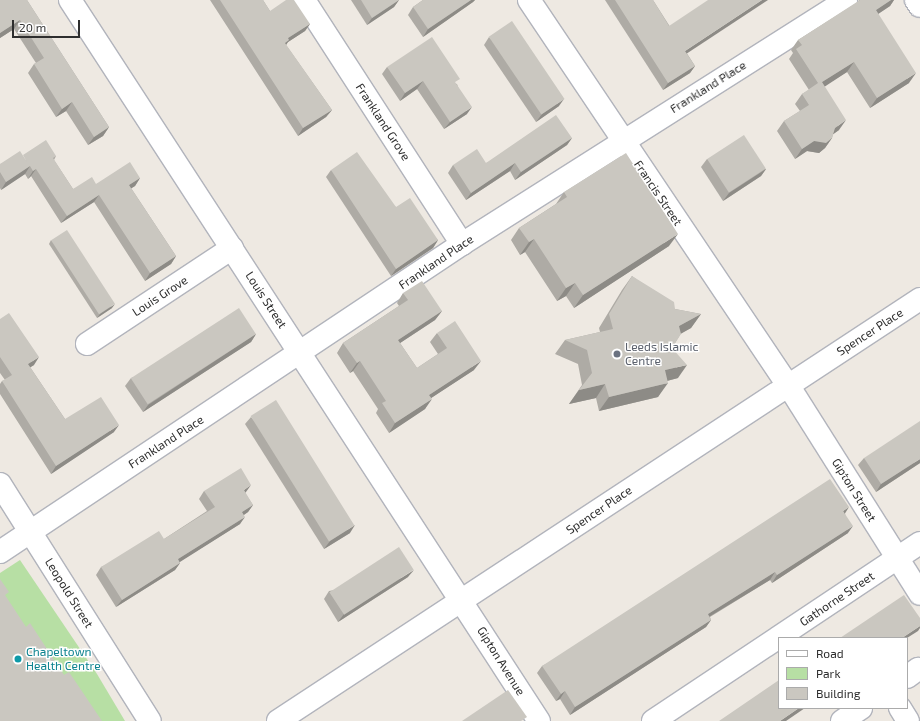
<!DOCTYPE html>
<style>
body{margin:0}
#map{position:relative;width:920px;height:721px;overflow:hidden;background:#eee9e2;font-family:"Exo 2",sans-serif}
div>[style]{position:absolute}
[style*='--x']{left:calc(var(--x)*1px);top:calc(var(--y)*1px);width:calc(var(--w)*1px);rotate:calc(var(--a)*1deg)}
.green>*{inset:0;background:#b7dfa4}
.roads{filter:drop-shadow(1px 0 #b2b4bc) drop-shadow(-1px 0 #b2b4bc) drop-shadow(0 1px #b2b4bc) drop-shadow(0 -1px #b2b4bc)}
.minor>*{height:22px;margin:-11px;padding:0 11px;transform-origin:11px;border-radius:11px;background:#fff}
.wall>*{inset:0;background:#aeaba5}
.shaded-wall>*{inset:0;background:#8d8b86}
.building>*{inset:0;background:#cac7c0;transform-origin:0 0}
.dots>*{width:11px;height:11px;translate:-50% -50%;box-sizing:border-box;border:2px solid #fff;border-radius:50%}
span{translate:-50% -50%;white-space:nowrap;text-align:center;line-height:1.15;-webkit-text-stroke:3px #fff;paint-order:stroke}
.street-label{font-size:12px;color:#2e2e2e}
.worship-label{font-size:12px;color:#5b616d}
.left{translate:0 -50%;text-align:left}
.culture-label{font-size:12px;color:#0d838f}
.legend{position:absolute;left:778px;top:637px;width:130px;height:72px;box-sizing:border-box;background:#fff;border:1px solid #ababab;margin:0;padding:5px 7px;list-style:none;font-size:12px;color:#2e2e2e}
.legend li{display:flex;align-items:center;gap:8px;height:20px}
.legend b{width:20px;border:1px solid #ababab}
.scale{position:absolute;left:12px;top:20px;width:68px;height:18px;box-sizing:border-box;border:2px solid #2e2e2e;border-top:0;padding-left:5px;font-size:12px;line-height:14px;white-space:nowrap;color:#2e2e2e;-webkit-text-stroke:3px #fff;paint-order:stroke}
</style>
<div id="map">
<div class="green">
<div style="clip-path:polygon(20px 560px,97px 674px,125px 721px,84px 721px,0 594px,0 573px)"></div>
</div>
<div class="roads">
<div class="minor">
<div style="--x:70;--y:0;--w:860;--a:56.96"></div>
<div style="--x:304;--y:0;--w:291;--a:57.1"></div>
<div style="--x:529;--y:0;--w:464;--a:56.1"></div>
<div style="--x:788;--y:385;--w:247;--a:57.7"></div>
<div style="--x:916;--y:0;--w:7;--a:56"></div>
<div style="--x:87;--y:344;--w:174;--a:-33.5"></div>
<div style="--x:0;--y:484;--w:280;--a:57.7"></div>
<div style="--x:0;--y:552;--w:555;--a:-33.69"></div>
<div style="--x:462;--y:244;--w:455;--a:-32.4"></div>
<div style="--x:907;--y:677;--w:14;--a:-36"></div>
<div style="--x:900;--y:708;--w:15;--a:58"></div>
<div style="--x:278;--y:721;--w:768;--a:-33.32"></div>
<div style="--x:653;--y:721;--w:321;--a:-33.7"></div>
<div style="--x:842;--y:721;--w:23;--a:-34"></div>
</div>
</div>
<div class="wall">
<div style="clip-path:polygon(0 0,27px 0,109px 127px,103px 136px,88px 145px,66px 111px,56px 117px,28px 73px,34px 64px,36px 63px,14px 29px,0 38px)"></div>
<div style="clip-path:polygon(210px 0,263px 0,270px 11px,310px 24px,305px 31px,288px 42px,286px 45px,332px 110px,326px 117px,298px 136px)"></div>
<div style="clip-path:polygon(351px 0,399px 0,394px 7px,367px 25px)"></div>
<div style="clip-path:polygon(423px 0,475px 0,473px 2px,423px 37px,408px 15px,413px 7px)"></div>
<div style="clip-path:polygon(605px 0,653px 0,695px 66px,690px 73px,663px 90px)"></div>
<div style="clip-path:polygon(859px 0,894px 0,890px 6px,878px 14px,909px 83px,870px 108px,847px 72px,824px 86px,839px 130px,833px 134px,832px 138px,825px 148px,819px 153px,807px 151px,795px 159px,777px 131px,784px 121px,800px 111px,795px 104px,802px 94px,809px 90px,789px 59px,793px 53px,791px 50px,798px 40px,858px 2px)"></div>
<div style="clip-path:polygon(489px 37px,559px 106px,536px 122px,484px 45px)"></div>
<div style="clip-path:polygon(387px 67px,457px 84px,467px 114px,444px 129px,417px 89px,400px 101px,382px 74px)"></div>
<div style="clip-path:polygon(572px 138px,567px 145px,515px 180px,510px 171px,466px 200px,448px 173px,453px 165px,486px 163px)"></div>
<div style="clip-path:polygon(56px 156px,54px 160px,73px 189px,96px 184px,140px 178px,135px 186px,131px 188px,176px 256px,171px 264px,145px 281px,94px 202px,61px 223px,31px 176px,28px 179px,25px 174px,1px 190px,0 188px,0 164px)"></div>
<div style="clip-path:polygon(707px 159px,766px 169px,761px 176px,723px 201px,701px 167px)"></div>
<div style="clip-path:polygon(331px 170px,396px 207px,438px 240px,433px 248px,391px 276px,326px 177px)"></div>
<div style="clip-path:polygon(564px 192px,669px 246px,574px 308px,566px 296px,557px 301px,525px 252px,520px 255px,511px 240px,519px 228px,556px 204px)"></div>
<div style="clip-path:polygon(51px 240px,112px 308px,97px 318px,49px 244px)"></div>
<div style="clip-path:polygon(632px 276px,675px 309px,701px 314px,691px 328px,681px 333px,672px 348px,678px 378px,667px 381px,658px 397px,599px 411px,596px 398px,569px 404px,582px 385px,578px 364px,555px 354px,565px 340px,600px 332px,599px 328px,622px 290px)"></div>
<div style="clip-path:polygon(403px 293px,442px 311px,435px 320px,400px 343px,417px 368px,438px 354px,430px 342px,437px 333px,474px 370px,431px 398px,425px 409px,389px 433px,376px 413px,378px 409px,353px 371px,350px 373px,337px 353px,343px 343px,399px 306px,397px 303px)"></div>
<div style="clip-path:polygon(0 319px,34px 365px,30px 367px,65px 419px,114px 432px,51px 474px,0 394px,0 384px,2px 381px,5px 380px,0 373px)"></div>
<div style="clip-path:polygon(256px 334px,251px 342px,143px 412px,125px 386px,131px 378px)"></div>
<div style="clip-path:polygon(251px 417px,350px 533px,324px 549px,245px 424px)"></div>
<div style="clip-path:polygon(864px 458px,920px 463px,876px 492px,858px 465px)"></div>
<div style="clip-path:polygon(204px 491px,246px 492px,245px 493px,253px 505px,248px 512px,244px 515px,240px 524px,179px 562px,180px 563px,175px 570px,116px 607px,96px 575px,101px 567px,164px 539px,207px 511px,199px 499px)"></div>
<div style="clip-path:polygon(845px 513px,848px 533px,772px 583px,770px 580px,710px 617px,711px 620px,706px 627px,570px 715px,560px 699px,556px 701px,537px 673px,542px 666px)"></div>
<div style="clip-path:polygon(408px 577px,338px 622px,324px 599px,329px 591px)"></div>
</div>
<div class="shaded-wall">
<div style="clip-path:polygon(399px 0,394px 7px,367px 25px,372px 18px)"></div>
<div style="clip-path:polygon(471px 0,475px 0,473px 2px,423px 37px,428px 29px)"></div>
<div style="clip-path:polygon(762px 0,768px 0,680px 58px,685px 51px)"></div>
<div style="clip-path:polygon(891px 0,894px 0,890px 6px,869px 20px,876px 10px)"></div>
<div style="clip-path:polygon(20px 20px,14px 29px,0 38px,0 33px)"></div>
<div style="clip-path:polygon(310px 24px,305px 31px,288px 42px,284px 48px,280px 50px,288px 38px)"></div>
<div style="clip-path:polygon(854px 62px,847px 72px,815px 93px,822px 82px)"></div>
<div style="clip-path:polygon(695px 66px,690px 73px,663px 90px,668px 83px)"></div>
<div style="clip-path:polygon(916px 73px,909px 83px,870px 108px,877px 98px)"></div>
<div style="clip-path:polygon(423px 81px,417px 89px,400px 101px,405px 93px)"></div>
<div style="clip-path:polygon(564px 99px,559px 106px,536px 122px,542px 114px)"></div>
<div style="clip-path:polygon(72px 102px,66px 111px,56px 117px,62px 109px)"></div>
<div style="clip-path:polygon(472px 107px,467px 114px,444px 129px,450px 122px)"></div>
<div style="clip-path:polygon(332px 110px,326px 117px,298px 136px,303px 128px)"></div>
<div style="clip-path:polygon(846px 120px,839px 130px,828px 138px,835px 128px)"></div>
<div style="clip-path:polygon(109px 127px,103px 136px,88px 145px,94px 137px)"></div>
<div style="clip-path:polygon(572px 138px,567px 145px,515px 180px,521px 172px)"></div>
<div style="clip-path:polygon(832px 138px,825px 148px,819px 153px,807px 151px,795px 159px,802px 149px,814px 141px)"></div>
<div style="clip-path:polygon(515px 163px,510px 171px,466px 200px,471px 193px)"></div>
<div style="clip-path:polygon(30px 166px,25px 174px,1px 190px,6px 182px)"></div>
<div style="clip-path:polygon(36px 169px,31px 176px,28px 179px,33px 171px)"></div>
<div style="clip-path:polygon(766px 169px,761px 176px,723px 201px,729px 193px)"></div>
<div style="clip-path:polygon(140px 178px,135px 186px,124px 193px,129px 185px)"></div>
<div style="clip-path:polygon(99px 195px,94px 202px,61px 223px,67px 216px)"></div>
<div style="clip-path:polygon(678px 234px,669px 246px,574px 308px,583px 295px)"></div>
<div style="clip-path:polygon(534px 239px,525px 252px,520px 255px,529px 242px)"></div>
<div style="clip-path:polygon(438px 240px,433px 248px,391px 276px,396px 269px)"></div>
<div style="clip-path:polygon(176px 256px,171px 264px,145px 281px,150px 273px)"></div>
<div style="clip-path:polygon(575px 283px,566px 296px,557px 301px,566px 288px)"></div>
<div style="clip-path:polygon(115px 304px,112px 308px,97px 318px,100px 314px)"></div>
<div style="clip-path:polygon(442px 311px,435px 320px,391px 349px,398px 340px)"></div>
<div style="clip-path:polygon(701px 314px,691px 328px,670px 340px,679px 326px)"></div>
<div style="clip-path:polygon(256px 334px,251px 342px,143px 412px,148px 405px)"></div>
<div style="clip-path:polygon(39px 357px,34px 365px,23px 372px,28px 364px)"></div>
<div style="clip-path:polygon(360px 361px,353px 371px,350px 373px,357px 363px)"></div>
<div style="clip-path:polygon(481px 361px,474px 370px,422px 404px,429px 395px)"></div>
<div style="clip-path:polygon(687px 365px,678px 378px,655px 384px,665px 370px)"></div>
<div style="clip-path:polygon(668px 383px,658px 397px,599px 411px,609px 397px)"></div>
<div style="clip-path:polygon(605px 384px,596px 398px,569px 404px,579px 390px)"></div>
<div style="clip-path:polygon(432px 399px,425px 409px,389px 433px,395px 423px)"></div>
<div style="clip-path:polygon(119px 425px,114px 432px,51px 474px,56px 466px)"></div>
<div style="clip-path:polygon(920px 459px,920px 463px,876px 492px,881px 484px)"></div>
<div style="clip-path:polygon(251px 485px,246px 492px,238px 497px,244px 490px)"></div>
<div style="clip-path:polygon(253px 505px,248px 512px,236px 520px,242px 512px)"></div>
<div style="clip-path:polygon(849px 507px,844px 515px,843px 511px)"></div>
<div style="clip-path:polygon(245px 517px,240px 524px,172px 567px,178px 559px)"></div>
<div style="clip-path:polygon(355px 525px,350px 533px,324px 549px,330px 541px)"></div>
<div style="clip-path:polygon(853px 526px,848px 533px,772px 583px,777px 575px)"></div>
<div style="clip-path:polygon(180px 563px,175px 570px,116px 607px,122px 600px)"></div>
<div style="clip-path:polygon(414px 570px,408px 577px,338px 622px,344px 614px)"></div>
<div style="clip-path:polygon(775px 572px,770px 580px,702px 621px,708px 614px)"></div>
<div style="clip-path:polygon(711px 620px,706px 627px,570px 715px,575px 707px)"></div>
<div style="clip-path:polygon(920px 626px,920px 628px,918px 631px,907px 638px,902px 638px)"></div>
<div style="clip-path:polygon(565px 691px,560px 699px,556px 701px,561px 694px)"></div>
<div style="clip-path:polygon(799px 708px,805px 708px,786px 721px,780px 721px)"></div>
</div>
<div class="building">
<div style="clip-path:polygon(0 0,27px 0,109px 127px,94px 137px,72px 102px,62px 109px,34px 64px,44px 58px,20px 20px,0 33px)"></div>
<div style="clip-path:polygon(220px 0,263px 0,270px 11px,286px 0,294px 0,310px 24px,288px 38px,289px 40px,285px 43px,332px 110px,303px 128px)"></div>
<div style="clip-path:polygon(361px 0,399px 0,372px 18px)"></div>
<div style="clip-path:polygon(423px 0,471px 0,428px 29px,413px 7px)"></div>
<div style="clip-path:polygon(615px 0,653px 0,669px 26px,708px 0,762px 0,685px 51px,695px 66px,668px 83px)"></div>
<div style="clip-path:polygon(860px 0,891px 0,876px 10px,916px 73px,877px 98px,854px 62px,822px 82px,846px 120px,835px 128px,832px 138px,826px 143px,814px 141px,802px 149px,784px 121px,809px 105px,802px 94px,818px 83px,796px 49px,802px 45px,798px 40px)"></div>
<div style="left:512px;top:21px;width:94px;height:28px;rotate:56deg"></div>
<div style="clip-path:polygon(432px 37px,460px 79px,455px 82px,472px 107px,450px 122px,423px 81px,405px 93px,387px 67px)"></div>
<div style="clip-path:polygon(556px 115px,572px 138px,521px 172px,515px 163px,471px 193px,453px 165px,477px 149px,486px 163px)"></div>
<div style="left:744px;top:135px;width:40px;height:44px;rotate:57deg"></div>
<div style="clip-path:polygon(46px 140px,56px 156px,53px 158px,73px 189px,92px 177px,96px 184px,130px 162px,140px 178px,129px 185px,176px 256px,150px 273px,99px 195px,67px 216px,36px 169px,33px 171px,30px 166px,6px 182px,0 172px,0 164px,20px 151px,27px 162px,23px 155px)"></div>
<div style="clip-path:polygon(357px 152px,396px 207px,410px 198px,438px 240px,396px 269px,331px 170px)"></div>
<div style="clip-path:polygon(626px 153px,678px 234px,583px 295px,575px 283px,566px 288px,534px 239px,529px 242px,519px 228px,567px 197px,564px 192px)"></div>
<div style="left:67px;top:230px;width:88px;height:19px;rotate:57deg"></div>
<div style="clip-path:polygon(632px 276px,674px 302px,675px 309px,701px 314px,679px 326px,681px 334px,672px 348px,687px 365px,665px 370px,668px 383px,609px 397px,605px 384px,579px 390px,592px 373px,587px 350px,565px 340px,613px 329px,609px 314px)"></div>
<div style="clip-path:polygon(422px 281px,442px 311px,398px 340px,417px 368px,447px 348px,437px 333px,455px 321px,481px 361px,429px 395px,432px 399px,395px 423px,382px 403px,386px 401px,360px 361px,357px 363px,343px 343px,408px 300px,403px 293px)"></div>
<div style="left:239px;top:308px;width:31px;height:129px;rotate:57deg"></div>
<div style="clip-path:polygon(9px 313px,39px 357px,28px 364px,65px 419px,101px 397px,119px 425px,56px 466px,2px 381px,12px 375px,0 357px,0 319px)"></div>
<div style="left:276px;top:400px;width:148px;height:30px;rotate:58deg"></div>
<div style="clip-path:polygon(920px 421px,920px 459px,881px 484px,864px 458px)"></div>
<div style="clip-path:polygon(241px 468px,251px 485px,244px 490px,253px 505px,242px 512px,245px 517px,178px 559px,180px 563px,122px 600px,101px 567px,159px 531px,164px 539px,215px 507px,204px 491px)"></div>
<div style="clip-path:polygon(830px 479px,849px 507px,843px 511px,853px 526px,777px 575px,775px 572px,708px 614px,711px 620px,575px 707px,565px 691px,561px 694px,542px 666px)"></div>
<div style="left:399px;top:547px;width:27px;height:83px;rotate:57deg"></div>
<div style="clip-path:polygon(0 579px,9px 592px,5px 595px,26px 627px,30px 623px,64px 675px,69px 672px,102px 721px,0 721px)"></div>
<div style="clip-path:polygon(904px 595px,920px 618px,920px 626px,902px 638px,840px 638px)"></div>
<div style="clip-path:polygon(779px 680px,779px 708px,799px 708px,780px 721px,719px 721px)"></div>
<div style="clip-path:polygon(508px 690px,527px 717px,521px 721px,462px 721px)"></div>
</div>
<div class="dots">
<div style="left:617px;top:354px;background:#6b7280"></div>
<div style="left:18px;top:659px;background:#0f9aa8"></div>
</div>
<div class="street-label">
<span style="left:708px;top:87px;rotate:-32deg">Frankland Place</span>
<span style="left:383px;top:122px;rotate:57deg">Frankland Grove</span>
<span style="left:658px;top:193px;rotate:56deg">Francis Street</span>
<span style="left:436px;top:262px;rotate:-34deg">Frankland Place</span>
<span style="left:160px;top:296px;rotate:-33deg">Louis Grove</span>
<span style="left:266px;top:300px;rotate:57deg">Louis Street</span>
<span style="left:870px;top:332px;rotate:-33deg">Spencer Place</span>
<span style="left:166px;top:442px;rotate:-33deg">Frankland Place</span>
<span style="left:854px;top:490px;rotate:58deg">Gipton Street</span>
<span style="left:599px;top:510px;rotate:-34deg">Spencer Place</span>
<span style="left:69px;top:593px;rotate:58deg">Leopold Street</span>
<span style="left:837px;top:599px;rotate:-34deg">Gathorne Street</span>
<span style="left:501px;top:661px;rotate:58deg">Gipton Avenue</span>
</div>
<div class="worship-label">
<span class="left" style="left:625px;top:354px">Leeds Islamic<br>Centre</span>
</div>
<div class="culture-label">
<span class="left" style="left:26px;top:659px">Chapeltown<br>Health Centre</span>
</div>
<ul class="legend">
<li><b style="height:5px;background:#fff"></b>Road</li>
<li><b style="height:11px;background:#b7dfa4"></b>Park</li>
<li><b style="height:11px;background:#cac7c0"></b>Building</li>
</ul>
<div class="scale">20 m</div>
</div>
